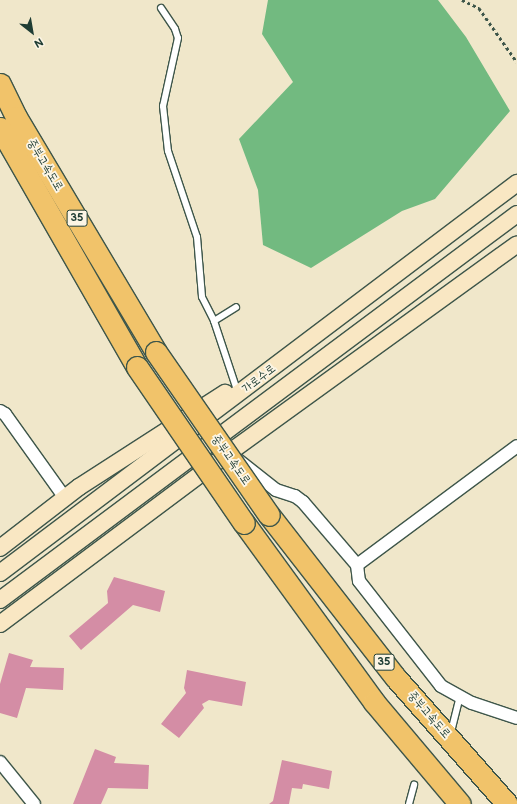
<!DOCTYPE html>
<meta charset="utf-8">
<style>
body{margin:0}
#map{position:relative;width:517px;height:804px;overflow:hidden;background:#f0e7ca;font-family:"Balsamiq Sans","Poor Story",sans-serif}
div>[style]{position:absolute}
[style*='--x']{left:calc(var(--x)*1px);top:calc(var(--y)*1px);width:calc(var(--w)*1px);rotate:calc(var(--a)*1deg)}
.forest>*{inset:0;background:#72ba80}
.building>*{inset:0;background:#d48da5}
.path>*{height:2.5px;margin-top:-1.25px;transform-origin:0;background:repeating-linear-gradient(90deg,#3e564a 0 3px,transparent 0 6px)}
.roads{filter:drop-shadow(1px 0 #3e564a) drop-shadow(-1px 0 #3e564a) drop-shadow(0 1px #3e564a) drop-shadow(0 -1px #3e564a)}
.service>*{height:6px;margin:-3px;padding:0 3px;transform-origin:3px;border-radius:3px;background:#fff}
.minor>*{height:12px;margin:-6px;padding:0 6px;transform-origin:6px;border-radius:6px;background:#fff}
.secondary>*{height:16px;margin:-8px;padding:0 8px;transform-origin:8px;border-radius:8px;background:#f9e7c3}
.motorway>*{height:21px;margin:-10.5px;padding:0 10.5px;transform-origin:10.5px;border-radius:10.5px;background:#f1c36a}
.bridges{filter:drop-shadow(1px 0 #3e564a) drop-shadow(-1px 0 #3e564a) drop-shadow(0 1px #3e564a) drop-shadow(0 -1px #3e564a)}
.motorway-bridge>*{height:21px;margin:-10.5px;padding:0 10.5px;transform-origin:10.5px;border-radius:10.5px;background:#f1c36a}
span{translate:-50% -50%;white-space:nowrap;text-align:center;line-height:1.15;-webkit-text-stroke:3.5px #fcf5e5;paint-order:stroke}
.shield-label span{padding:1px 3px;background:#fcf5e5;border:1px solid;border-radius:3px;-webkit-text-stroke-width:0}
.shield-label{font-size:11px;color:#1f3d34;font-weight:700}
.street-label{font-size:12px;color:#1f3d34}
.north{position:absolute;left:12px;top:12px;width:40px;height:40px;-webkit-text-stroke:3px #fcf5e5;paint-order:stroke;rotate:149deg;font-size:11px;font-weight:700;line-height:16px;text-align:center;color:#1f3d34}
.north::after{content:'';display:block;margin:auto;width:14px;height:18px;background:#1f3d34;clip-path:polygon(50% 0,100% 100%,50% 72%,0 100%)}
</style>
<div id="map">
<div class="forest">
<div style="clip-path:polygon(268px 0,438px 0,466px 37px,510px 111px,435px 199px,402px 211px,311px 268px,263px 245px,258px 190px,239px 139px,293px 82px,262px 34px)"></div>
</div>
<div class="building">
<div style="clip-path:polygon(114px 577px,165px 591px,160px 612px,133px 605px,81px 650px,69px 636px,108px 603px,107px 591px)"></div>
<div style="clip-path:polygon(9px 653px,33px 660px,30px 667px,64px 668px,63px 690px,26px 688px,17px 718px,0 713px,0 684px)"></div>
<div style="clip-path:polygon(187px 670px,246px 682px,242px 706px,209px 700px,202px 704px,204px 708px,179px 738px,161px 724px,186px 693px,184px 688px)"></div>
<div style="clip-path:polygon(95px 749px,116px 757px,114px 763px,149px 765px,148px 789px,108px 788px,101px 804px,73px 804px)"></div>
<div style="clip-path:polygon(282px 760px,332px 771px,329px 789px,303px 784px,302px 789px,292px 788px,289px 804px,269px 804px,273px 801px)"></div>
</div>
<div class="path">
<div style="--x:462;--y:0;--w:19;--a:25"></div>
<div style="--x:479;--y:8;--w:66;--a:54.9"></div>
</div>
<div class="roads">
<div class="service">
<div style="--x:161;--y:8;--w:25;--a:56"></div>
<div style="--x:175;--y:29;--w:9;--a:72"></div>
<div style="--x:178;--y:38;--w:70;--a:102.4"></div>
<div style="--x:163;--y:106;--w:45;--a:83.7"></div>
<div style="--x:168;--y:151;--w:91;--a:71.4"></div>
<div style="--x:197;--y:237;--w:60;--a:85.2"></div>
<div style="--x:202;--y:297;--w:27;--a:63"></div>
<div style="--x:214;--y:321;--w:70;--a:71.6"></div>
<div style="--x:214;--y:321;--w:26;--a:-32"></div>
<div style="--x:452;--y:728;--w:32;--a:-76"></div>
<div style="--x:409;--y:804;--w:20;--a:-75"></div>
</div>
<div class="minor">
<div style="--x:0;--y:411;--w:6;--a:31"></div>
<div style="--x:5;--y:414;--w:103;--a:54.5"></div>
<div style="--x:238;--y:460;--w:48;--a:38.3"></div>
<div style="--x:276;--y:490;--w:20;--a:18"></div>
<div style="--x:295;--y:496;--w:10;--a:37"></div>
<div style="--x:303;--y:502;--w:83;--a:49.4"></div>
<div style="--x:357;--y:565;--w:16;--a:83"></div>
<div style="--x:359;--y:581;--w:133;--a:52"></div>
<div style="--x:441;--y:686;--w:35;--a:29"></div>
<div style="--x:472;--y:703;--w:47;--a:18.4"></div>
<div style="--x:357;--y:565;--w:199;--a:-36.6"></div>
<div style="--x:0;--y:762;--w:54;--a:51"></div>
</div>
<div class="secondary">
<div style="--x:0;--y:548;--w:100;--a:-37.7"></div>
<div style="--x:79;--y:487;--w:174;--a:-32.8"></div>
<div style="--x:0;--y:573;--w:648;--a:-37.03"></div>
<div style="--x:0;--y:600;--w:645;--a:-36.75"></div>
<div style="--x:0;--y:624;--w:287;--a:-36.8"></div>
<div style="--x:230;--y:452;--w:354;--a:-35.9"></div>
</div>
<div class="motorway">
<div style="--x:0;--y:84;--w:37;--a:64"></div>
<div style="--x:16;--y:117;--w:274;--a:59.2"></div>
<div style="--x:0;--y:128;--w:275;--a:60.2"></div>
<div style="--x:269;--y:515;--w:207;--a:52.1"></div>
<div style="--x:396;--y:678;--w:168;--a:48.6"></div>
<div style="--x:244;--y:523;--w:221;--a:54"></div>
<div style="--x:374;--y:702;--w:133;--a:49.9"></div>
</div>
</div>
<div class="bridges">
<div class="motorway-bridge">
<div style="--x:156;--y:352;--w:198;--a:55.3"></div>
<div style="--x:137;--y:367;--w:189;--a:55.6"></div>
</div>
</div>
<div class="shield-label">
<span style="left:77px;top:218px">35</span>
<span style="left:384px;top:662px">35</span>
</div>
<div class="street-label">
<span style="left:45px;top:165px;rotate:59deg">중부고속도로</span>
<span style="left:259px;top:379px;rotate:-38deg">가로수로</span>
<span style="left:231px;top:460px;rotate:55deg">중부고속도로</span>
<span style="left:429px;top:715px;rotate:49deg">중부고속도로</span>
</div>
<div class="north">N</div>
</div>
